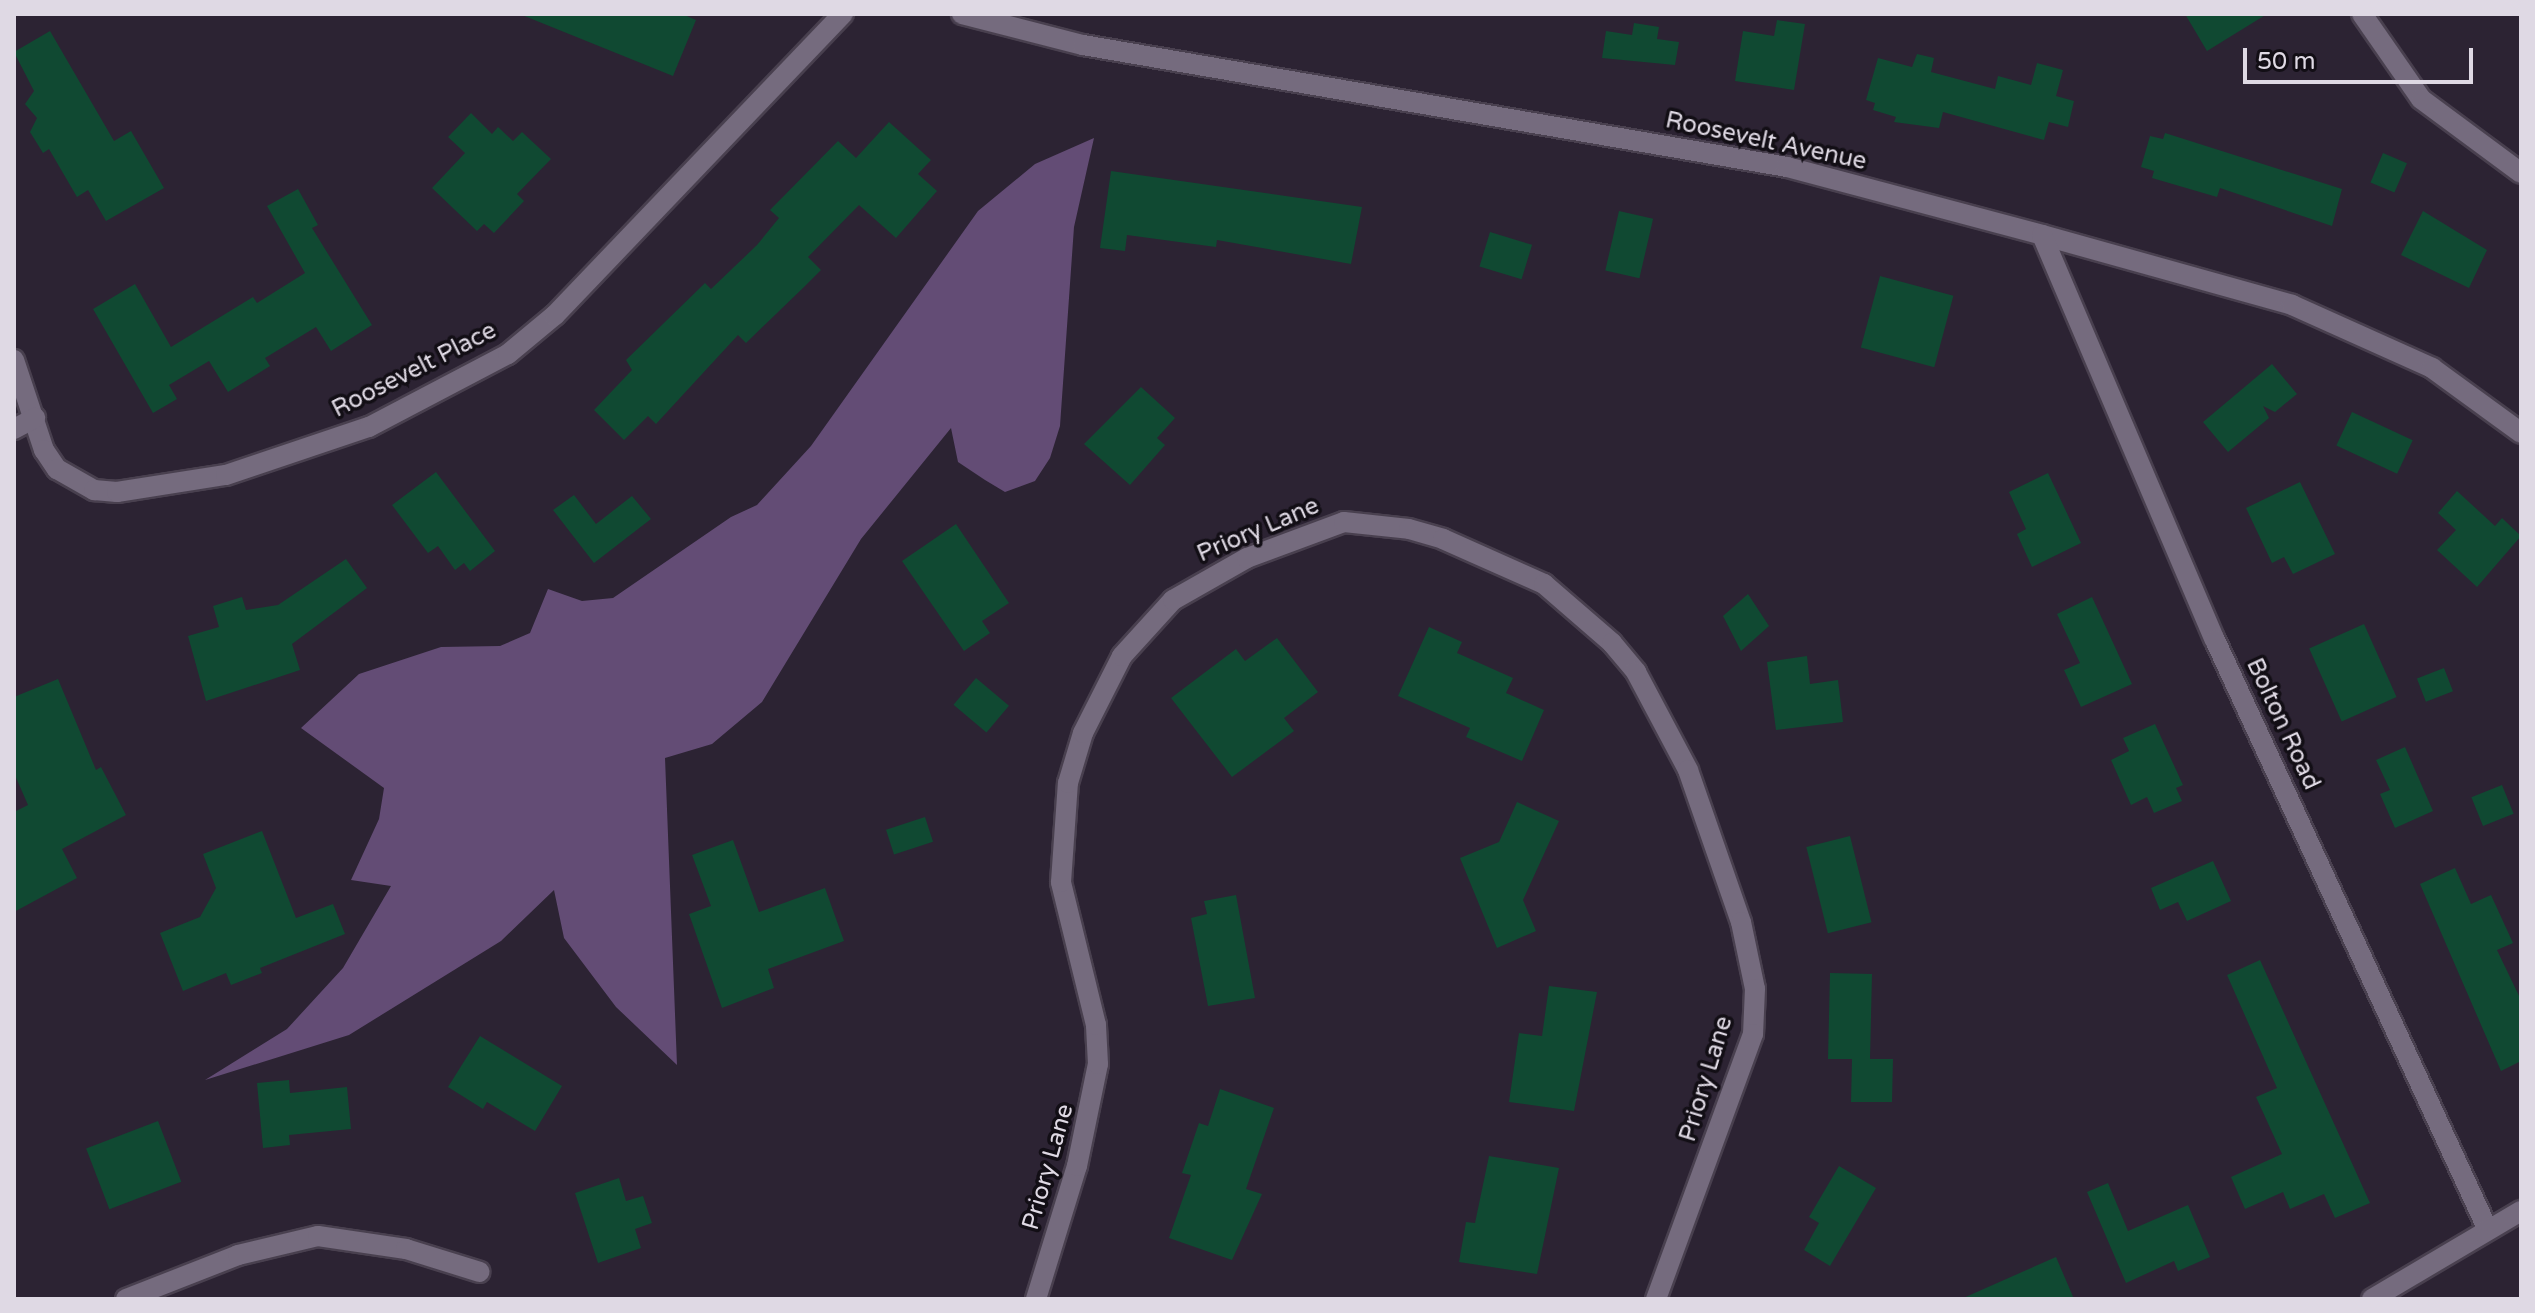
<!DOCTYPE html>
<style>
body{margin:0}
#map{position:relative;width:2535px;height:1313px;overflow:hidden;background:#2c2333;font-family:"Varela Round",sans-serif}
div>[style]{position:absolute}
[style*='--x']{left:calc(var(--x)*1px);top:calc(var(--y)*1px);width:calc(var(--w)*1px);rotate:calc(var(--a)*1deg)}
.forest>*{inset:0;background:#634c75}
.building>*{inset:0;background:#104932;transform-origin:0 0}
.roads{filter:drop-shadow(2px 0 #49404f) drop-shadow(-2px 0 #49404f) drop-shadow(0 2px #49404f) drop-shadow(0 -2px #49404f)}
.minor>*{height:20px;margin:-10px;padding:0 10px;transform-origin:10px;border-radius:10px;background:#756b7e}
span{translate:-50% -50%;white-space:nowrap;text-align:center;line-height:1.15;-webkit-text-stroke:7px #120e15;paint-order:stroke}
.street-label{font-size:24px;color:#dfd9e4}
.frame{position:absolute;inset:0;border:16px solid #dfd9e4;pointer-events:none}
.scale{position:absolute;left:2243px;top:48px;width:230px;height:36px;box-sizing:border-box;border:4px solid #dfd9e4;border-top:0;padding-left:10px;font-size:24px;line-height:28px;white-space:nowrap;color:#dfd9e4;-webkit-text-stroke:6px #120e15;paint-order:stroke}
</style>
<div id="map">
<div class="forest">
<div style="clip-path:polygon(1094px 138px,1074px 227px,1060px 426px,1050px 458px,1035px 481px,1005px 492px,985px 480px,958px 462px,951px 428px,861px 539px,762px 702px,712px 744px,665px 758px,677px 1065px,616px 1007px,564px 938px,554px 890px,501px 941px,349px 1035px,205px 1080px,287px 1029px,343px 968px,391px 886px,351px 880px,379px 819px,384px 788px,301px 728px,359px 674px,441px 647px,500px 646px,530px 633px,548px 589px,582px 601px,613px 598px,731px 517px,757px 505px,811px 446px,978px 211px,1035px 164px)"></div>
</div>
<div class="building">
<div style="clip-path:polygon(682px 14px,696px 20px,673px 76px,522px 15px)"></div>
<div style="clip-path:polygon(2185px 14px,2267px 14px,2207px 51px)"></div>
<div style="clip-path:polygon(1777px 20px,1805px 24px,1794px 90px,1735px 81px,1743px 31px,1774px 36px)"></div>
<div style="clip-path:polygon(1634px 23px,1659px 27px,1657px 39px,1679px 42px,1675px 65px,1602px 58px,1606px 31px,1632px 35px)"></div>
<div style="clip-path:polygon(50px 31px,114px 141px,131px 131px,164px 188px,106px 221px,88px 190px,77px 197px,49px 149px,43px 153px,30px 132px,37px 118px,25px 104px,34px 91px,14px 52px)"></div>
<div style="clip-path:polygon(1917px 54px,1934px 58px,1931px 72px,1995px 89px,1998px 76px,2031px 85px,2037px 63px,2063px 70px,2056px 96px,2074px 101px,2068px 127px,2049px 122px,2044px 140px,1943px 112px,1939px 128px,1894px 122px,1896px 117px,1873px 110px,1875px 103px,1866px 100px,1878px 58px,1912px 67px)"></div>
<div style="clip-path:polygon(471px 113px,492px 134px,498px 127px,513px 141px,522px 132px,551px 159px,517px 194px,524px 201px,494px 233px,484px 224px,477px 231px,432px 188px,465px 153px,448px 137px)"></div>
<div style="clip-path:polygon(889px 122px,931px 160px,918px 174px,937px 191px,896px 238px,859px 205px,808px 257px,821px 270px,804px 287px,746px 343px,738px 335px,656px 424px,648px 416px,624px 440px,594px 410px,632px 370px,626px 360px,705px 283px,711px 289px,757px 245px,779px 218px,770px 210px,838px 141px,856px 158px)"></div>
<div style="clip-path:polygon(2165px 133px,2342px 189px,2332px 226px,2220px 188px,2217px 197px,2152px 178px,2154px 171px,2141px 167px,2150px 136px,2163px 139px)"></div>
<div style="left:2383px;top:153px;width:26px;height:32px;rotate:23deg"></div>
<div style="clip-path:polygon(1111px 171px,1362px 207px,1351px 264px,1217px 240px,1216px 247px,1127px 235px,1125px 251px,1100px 248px)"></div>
<div style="clip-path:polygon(298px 189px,318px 225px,312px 228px,372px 325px,331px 351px,316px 327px,265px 358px,270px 366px,228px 392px,209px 361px,169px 385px,177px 399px,153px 413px,93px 309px,135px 284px,171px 347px,253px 297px,257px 303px,305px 273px,267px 206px)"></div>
<div style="left:1619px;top:211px;width:35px;height:61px;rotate:13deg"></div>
<div style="clip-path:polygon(2423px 211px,2487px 250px,2469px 288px,2401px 255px)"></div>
<div style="left:1490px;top:232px;width:44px;height:36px;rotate:17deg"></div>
<div style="left:1880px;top:276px;width:76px;height:74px;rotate:15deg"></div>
<div style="clip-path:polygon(2272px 364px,2297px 394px,2275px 412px,2263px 406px,2269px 418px,2228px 452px,2203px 422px)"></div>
<div style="clip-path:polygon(1141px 387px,1175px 418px,1157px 438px,1165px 445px,1130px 485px,1084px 444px)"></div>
<div style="left:2352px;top:412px;width:67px;height:37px;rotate:25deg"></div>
<div style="clip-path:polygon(436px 472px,495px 551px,470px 571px,464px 563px,455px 570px,438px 546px,428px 553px,392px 505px)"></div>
<div style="clip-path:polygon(2048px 473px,2081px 543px,2032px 567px,2017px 534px,2026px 529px,2009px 492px)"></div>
<div style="clip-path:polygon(2300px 482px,2335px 554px,2293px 574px,2284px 557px,2272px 563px,2246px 508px)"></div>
<div style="clip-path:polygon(2457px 491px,2495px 526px,2502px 518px,2521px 536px,2477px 587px,2437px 550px,2456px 530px,2438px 513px)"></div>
<div style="clip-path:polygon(574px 495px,596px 524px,632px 496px,651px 519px,594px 563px,553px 510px)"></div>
<div style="clip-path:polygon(956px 524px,1009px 603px,982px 621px,990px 633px,964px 651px,902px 561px)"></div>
<div style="clip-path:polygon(346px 559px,367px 588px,292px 644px,300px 670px,206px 701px,188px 636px,219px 627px,213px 606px,242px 597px,246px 610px,278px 605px)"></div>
<div style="clip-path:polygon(1748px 594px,1769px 626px,1741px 651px,1723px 616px)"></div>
<div style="clip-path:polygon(2092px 597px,2132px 684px,2081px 707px,2064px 670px,2080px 663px,2057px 614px)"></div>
<div style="left:2364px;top:624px;width:80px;height:60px;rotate:66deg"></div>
<div style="clip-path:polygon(1429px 627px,1462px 642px,1457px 653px,1513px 678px,1506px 693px,1544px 710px,1522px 761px,1466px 737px,1470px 728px,1398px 696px)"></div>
<div style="clip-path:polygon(1277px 638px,1318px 692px,1284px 718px,1294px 731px,1232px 777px,1171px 698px,1236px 649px,1245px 661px)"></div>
<div style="clip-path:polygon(1807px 656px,1810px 684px,1838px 680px,1843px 722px,1776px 730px,1767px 662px)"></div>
<div style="left:2444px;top:668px;width:25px;height:29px;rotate:69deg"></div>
<div style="left:976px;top:678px;width:43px;height:35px;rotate:40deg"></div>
<div style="clip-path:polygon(58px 679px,96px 770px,101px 767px,126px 815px,62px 849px,77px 878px,14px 912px,14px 812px,28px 805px,14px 773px,14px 697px)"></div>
<div style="clip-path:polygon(2155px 724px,2183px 785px,2176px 788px,2182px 801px,2154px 813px,2147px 797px,2131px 805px,2111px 760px,2129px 751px,2123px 738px)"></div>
<div style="clip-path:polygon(2405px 747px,2433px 811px,2395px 828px,2380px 794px,2390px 790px,2376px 760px)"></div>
<div style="left:2502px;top:785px;width:31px;height:33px;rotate:68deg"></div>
<div style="clip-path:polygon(1517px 802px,1559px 821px,1523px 900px,1536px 931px,1497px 948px,1460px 858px,1499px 842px)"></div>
<div style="left:925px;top:817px;width:26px;height:41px;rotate:72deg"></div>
<div style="clip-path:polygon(262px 831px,296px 918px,333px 904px,345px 934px,260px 968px,262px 973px,231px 985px,226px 973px,183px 991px,160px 933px,200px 917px,216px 888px,203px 854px)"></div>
<div style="left:1850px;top:836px;width:89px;height:45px;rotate:76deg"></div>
<div style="clip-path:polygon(733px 840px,759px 912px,825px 888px,844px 941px,768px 969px,774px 988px,722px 1008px,689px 914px,711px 906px,692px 855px)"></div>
<div style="clip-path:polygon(2213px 861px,2231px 901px,2187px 921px,2178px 902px,2160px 910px,2151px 888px)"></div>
<div style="clip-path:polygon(2455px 868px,2471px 904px,2491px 895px,2513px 943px,2497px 950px,2521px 1000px,2521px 1061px,2501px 1071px,2420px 884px)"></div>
<div style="clip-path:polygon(1236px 895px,1255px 998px,1208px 1006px,1191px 918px,1207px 914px,1204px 901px)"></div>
<div style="clip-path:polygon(2260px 960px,2370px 1203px,2335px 1218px,2324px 1194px,2290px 1209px,2283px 1192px,2245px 1209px,2231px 1177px,2282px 1154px,2256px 1097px,2277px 1088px,2227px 975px)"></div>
<div style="clip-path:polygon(1830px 973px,1872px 974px,1870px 1059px,1893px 1059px,1892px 1102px,1851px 1102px,1852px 1059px,1828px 1059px)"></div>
<div style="clip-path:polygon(1549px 986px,1597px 992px,1574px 1111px,1509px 1102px,1519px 1033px,1542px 1036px)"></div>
<div style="clip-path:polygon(480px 1036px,562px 1086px,535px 1131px,487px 1102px,483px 1109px,448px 1087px)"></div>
<div style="clip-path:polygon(289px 1080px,290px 1093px,347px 1087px,351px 1129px,289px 1135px,290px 1145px,263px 1148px,257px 1083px)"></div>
<div style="clip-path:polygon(1220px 1089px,1274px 1108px,1246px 1189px,1262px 1194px,1232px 1260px,1169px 1238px,1191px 1175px,1182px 1173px,1199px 1123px,1208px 1126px)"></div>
<div style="left:158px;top:1121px;width:65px;height:77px;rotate:69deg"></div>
<div style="clip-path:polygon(1489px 1156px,1559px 1168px,1537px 1274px,1459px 1262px,1466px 1222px,1475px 1223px)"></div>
<div style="clip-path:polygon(1839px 1166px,1876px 1188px,1830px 1266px,1804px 1250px,1819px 1223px,1809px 1217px)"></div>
<div style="clip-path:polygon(619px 1178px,626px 1201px,643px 1196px,652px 1223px,635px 1229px,641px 1248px,598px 1263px,575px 1193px)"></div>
<div style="clip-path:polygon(2108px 1183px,2128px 1231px,2188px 1205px,2210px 1257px,2178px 1271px,2174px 1261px,2126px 1283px,2087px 1192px)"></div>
<div style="clip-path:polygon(2056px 1257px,2074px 1299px,1961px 1299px)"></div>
</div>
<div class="roads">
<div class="minor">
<div style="--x:962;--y:14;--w:125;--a:14.4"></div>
<div style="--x:1083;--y:45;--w:714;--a:9.83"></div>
<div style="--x:1787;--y:167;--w:264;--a:14.9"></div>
<div style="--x:2042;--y:235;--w:260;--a:15.6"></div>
<div style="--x:2292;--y:305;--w:154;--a:24.2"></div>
<div style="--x:2432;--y:368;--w:110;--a:36.1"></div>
<div style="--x:2362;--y:14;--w:103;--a:55.2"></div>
<div style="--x:2421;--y:99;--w:124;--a:36.5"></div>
<div style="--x:2042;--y:235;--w:440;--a:66.9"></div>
<div style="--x:2215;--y:640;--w:650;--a:65.17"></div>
<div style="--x:14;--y:360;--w:95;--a:71.6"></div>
<div style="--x:44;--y:450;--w:23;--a:56"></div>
<div style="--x:57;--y:469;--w:43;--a:29.6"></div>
<div style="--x:94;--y:490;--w:23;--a:5"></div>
<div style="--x:117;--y:492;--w:110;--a:-8.9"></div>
<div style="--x:226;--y:475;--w:151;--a:-18.6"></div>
<div style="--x:369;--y:427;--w:157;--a:-27.7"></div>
<div style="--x:508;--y:354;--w:61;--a:-39.7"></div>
<div style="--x:555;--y:315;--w:417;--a:-46.3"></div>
<div style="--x:14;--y:429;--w:24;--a:-28"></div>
<div style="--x:126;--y:1299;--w:120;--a:-21.4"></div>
<div style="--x:238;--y:1255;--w:82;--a:-13.4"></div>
<div style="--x:318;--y:1236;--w:89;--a:8.4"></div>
<div style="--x:406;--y:1249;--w:77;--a:17.3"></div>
<div style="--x:1036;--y:1299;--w:139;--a:-72.9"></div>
<div style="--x:1077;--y:1166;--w:104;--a:-78.4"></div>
<div style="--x:1098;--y:1064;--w:39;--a:-93"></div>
<div style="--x:1096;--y:1025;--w:147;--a:-103.8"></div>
<div style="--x:1061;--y:882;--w:99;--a:-86"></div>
<div style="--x:1068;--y:783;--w:52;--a:-73.3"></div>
<div style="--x:1083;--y:733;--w:86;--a:-63.1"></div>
<div style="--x:1122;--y:656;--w:76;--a:-47.7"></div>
<div style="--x:1173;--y:600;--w:85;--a:-29.6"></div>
<div style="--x:1247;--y:558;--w:103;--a:-20.4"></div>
<div style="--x:1344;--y:522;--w:65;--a:6.1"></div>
<div style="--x:1409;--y:529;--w:35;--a:16"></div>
<div style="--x:1443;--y:539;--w:111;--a:24"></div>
<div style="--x:1544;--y:584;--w:90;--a:40.9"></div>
<div style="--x:1612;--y:643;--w:38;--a:50"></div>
<div style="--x:1636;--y:672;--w:111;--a:62"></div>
<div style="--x:1688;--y:770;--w:161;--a:70.8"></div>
<div style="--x:1741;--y:922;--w:68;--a:78.2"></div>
<div style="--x:1755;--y:989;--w:45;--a:92.5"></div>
<div style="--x:1753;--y:1034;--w:282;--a:110.1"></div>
<div style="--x:2372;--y:1299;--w:173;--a:-30.6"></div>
</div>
</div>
<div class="street-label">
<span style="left:1766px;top:141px;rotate:12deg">Roosevelt Avenue</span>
<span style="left:414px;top:370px;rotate:-27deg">Roosevelt Place</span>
<span style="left:1258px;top:530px;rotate:-23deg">Priory Lane</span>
<span style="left:2283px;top:724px;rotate:65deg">Bolton Road</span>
<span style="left:1706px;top:1079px;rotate:-73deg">Priory Lane</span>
<span style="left:1048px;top:1167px;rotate:-74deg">Priory Lane</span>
</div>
<div class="frame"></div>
<div class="scale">50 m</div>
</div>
